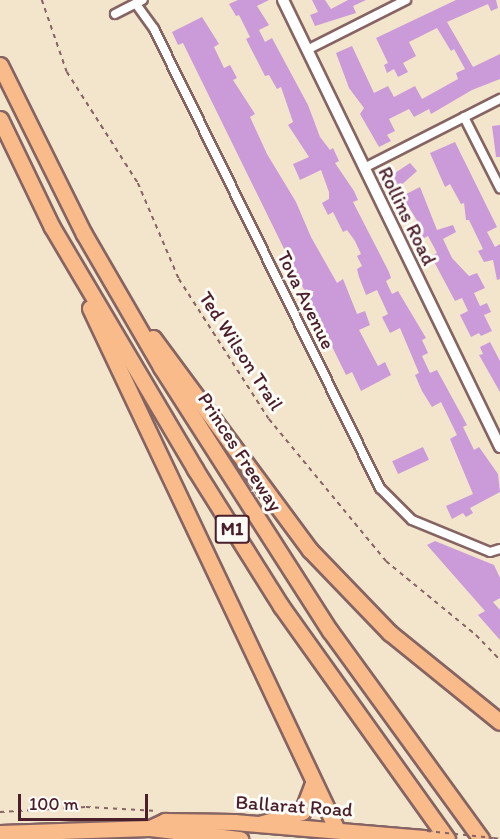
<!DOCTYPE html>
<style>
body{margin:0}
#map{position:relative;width:500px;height:839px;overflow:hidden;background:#f2e5cb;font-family:Itim,sans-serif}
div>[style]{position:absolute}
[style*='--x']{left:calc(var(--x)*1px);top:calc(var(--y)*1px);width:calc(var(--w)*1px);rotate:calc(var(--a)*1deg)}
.building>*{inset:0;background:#cb9ad9;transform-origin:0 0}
.path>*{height:1.5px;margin-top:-0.75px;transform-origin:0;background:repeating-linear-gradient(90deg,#856463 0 4.5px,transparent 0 9px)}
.roads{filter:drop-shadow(2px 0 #856463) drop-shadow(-2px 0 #856463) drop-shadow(0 2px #856463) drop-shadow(0 -2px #856463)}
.minor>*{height:8px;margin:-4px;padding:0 4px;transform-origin:4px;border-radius:4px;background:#fff}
.tertiary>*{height:10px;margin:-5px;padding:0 5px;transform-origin:5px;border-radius:5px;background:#fff}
.trunk>*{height:15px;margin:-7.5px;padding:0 7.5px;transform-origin:7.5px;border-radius:7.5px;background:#fabb8b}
.motorway>*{height:15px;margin:-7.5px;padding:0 7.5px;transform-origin:7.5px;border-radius:7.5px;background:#fabb8b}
.path-bridge>*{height:1.5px;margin-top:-0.75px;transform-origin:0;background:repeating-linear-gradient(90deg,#856463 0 4.5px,transparent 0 9px)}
span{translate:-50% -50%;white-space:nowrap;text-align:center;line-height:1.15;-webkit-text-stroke:6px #fdfcf7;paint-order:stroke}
.shield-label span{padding:2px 4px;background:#fdfcf7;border:2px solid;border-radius:4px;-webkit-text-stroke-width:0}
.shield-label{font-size:18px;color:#4a1f2b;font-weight:700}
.street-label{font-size:20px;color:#4a1f2b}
.scale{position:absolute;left:18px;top:794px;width:130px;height:27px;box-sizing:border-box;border:3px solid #4a1f2b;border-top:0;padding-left:8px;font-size:18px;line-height:21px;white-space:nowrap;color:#4a1f2b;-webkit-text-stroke:4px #fdfcf7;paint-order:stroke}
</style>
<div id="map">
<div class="building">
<div style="clip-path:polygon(238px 0,269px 0,257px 6px,269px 25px,259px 30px,265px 42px,272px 38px,308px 105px,320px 137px,330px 150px,333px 148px,339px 161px,335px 163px,354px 191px,358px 200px,353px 202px,389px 272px,391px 278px,386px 281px,392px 294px,398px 291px,426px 338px,422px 340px,428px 353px,422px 356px,430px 373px,437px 370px,467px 425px,463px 427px,474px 450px,479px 447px,498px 474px,500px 492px,470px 508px,473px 513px,466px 517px,463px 513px,452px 519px,446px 506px,473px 494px,450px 439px,457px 435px,441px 402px,432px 407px,422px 391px,415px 375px,419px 373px,400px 328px,390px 333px,382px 317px,388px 314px,377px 290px,366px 295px,359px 277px,357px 269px,362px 266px,357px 256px,361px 254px,355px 241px,347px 230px,343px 232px,333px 212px,328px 215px,322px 203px,329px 199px,329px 192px,321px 170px,300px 180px,293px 164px,309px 157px,288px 125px,293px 122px,281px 87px,277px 89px,269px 75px,265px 76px,246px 39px,250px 37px,239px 15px,236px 16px,229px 4px)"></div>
<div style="clip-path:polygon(312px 0,325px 0,331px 9px,348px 0,366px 0,353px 6px,356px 13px,315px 26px,310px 15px,318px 12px)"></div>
<div style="clip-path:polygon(456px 0,496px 0,498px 8px,491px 11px,488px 4px,447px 22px,473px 67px,500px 54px,500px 79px,472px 90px,431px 114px,429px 109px,414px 117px,409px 109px,389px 119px,395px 131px,387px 135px,391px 141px,379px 147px,360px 114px,364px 108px,349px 88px,336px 53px,352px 46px,374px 93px,388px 86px,394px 97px,415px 86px,422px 99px,458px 79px,456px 73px,465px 69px,454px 49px,451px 51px,437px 28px,409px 42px,416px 56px,403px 63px,408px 72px,398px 77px,394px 69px,387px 73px,384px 65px,388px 63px,376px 38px)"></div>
<div style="clip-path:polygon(202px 17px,219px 44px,214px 47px,224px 68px,230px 65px,237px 78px,233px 80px,255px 114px,250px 117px,267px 154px,296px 202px,311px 237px,337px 283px,343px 279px,357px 314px,365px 311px,370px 325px,359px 330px,378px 366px,385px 362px,391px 375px,361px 391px,352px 372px,346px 375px,183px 43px,178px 45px,172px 32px)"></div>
<div style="clip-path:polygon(500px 125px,500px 157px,496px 157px,492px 126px)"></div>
<div style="clip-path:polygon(455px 142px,497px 227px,487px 232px,495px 247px,500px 244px,500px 279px,497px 280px,493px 260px,484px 262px,478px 251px,483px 249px,469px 220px,466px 220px,464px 203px,461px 204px,450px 184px,445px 187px,430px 153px)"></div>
<div style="clip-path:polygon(410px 163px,417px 171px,398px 188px,392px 175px)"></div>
<div style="clip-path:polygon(420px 187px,437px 230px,453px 225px,456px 232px,443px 239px,452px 258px,469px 276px,477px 273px,485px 288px,474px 293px,480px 306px,487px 303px,491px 312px,484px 315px,492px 331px,481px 336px,479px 333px,471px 337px,460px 315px,468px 311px,462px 298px,455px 301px,431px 256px,437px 253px,428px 236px,422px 239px,417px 228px,421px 227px,402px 196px)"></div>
<div style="clip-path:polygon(490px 342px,500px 361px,500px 392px,479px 355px,483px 354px,480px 347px)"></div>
<div style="left:423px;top:447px;width:14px;height:34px;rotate:65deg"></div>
<div style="clip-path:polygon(435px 541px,494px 565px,500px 578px,500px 598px,493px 602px,500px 610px,500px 640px,478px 615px,485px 611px,427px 545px)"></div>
</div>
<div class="path">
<div style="--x:42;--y:0;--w:76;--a:70.9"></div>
<div style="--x:67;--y:72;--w:132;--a:57.4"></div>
<div style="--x:138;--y:183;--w:104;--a:66.9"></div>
<div style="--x:179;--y:279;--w:166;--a:57.3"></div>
<div style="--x:269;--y:419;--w:184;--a:50.5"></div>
<div style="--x:386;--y:561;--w:117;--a:39.4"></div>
<div style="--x:476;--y:635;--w:35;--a:46"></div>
<div style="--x:0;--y:812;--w:86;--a:-3.3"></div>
<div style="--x:86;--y:807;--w:72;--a:3.2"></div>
<div style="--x:494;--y:838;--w:6;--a:9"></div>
</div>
<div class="roads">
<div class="minor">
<div style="--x:136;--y:4;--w:31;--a:54"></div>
<div style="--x:154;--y:29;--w:512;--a:63.79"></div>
<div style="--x:380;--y:488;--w:45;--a:45"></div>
<div style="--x:412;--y:520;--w:84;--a:22.3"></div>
<div style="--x:490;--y:552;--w:10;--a:-17"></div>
<div style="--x:115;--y:14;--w:31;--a:-27"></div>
<div style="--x:307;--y:50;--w:111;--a:-26.8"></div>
<div style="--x:464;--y:117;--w:80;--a:63.1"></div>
<div style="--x:364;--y:168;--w:153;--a:-26.9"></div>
</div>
<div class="tertiary">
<div style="--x:283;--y:0;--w:497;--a:64.1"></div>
</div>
<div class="trunk">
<div style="--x:150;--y:828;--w:17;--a:-25"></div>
<div style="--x:165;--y:821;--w:69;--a:0.8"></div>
<div style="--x:234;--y:822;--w:205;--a:4.8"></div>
<div style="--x:0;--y:833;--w:150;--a:-1.9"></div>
<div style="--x:150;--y:828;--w:91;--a:7"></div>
</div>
<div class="motorway">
<div style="--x:0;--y:65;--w:189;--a:63.6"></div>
<div style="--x:84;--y:234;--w:154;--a:59.9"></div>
<div style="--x:161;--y:367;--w:313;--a:57.4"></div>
<div style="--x:330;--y:631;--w:257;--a:54"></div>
<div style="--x:0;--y:119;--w:120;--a:64.3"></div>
<div style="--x:52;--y:227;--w:281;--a:59.4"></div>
<div style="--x:195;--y:469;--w:162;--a:57.9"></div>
<div style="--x:281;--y:606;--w:286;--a:54.5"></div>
<div style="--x:90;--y:308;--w:575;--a:64.68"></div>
<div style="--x:153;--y:338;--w:264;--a:53.5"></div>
<div style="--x:310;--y:550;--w:115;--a:46.1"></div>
<div style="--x:390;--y:633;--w:141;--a:39"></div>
<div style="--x:259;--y:824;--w:45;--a:-15.6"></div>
<div style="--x:302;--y:812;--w:30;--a:-69"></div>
</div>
</div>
<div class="path-bridge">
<div style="--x:427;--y:831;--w:67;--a:6"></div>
</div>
<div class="shield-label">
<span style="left:232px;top:529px">M1</span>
</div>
<div class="street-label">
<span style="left:407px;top:216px;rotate:64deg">Rollins Road</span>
<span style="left:306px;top:300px;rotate:64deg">Tova Avenue</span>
<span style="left:241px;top:351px;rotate:57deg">Ted Wilson Trail</span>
<span style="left:240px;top:452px;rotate:57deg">Princes Freeway</span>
<span style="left:294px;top:806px;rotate:4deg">Ballarat Road</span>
</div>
<div class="scale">100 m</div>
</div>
